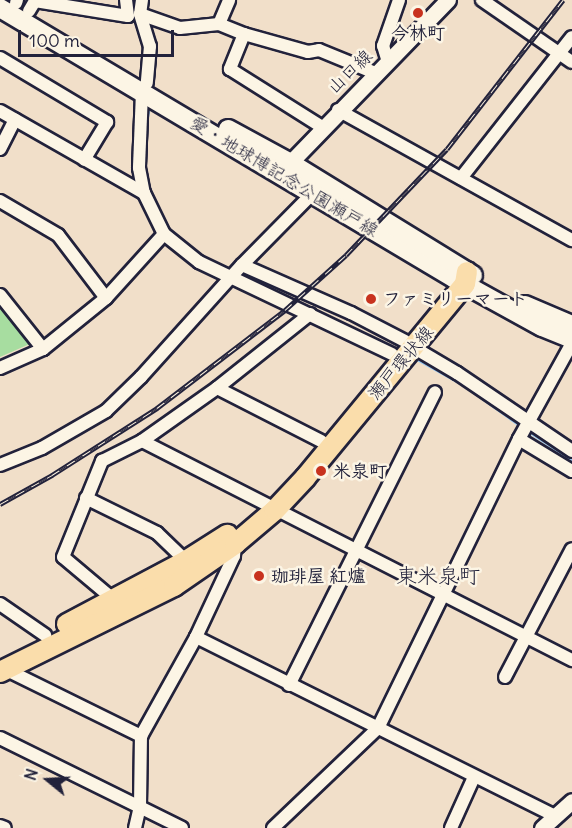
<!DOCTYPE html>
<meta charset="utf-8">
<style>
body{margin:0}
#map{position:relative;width:572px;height:828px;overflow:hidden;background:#f1dfc9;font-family:Delius,"Klee One",sans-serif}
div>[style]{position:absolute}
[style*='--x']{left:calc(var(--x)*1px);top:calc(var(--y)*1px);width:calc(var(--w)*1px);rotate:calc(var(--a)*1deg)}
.green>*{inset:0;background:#a7dda0}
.stream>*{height:3px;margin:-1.5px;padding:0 1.5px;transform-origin:1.5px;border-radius:1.5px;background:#96c6f1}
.roads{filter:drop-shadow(2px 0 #22223b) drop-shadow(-2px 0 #22223b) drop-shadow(0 2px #22223b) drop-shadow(0 -2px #22223b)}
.minor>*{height:12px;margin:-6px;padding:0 6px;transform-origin:6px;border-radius:6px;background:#fcf5e5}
.tertiary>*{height:15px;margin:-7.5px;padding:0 7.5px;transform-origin:7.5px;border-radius:7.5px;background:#fcf5e5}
.secondary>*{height:18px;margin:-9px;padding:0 9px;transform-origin:9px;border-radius:9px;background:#fcf5e5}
.primary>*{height:20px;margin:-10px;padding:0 10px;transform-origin:10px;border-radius:10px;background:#faddab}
.rail>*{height:5px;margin-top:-2.5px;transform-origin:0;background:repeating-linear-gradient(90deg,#fcf5e5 0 9px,#22223b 0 18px);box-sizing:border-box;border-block:2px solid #22223b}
.dots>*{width:16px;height:16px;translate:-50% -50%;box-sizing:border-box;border:3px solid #fcf5e5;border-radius:50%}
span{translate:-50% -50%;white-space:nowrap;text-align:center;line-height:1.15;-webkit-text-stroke:5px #fcf5e5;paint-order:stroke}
.poi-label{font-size:18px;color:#22223b;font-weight:700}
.left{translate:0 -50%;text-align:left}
.street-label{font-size:18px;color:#22223b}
.quarter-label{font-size:21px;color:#22223b}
.north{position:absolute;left:18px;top:750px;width:60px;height:60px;-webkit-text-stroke:4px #fcf5e5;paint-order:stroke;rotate:288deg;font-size:16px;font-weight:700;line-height:24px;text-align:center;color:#22223b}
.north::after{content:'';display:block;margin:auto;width:21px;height:27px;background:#22223b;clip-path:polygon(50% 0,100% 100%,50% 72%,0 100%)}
.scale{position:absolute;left:18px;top:30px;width:156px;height:27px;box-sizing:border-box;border:3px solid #22223b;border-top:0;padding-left:8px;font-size:18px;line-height:21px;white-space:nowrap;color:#22223b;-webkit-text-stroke:4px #fcf5e5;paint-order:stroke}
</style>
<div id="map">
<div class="green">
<div style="clip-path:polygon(0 302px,32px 343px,0 357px)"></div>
</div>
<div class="stream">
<div style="--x:146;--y:123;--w:17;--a:-80"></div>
<div style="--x:301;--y:304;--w:110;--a:25.2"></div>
<div style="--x:415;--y:358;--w:57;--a:29.2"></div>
<div style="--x:465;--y:386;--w:70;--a:35.7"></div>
<div style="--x:528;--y:431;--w:53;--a:33.4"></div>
</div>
<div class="roads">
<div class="minor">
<div style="--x:142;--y:0;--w:14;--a:98"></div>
<div style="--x:140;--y:14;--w:34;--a:73"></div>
<div style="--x:150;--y:46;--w:37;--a:95"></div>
<div style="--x:482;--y:0;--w:109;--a:34.6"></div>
<div style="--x:16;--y:3;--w:3;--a:-72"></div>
<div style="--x:29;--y:11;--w:12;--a:-59"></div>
<div style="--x:35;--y:1;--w:94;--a:9.2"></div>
<div style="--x:128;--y:16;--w:16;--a:-97"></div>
<div style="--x:140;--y:14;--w:42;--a:19.3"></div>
<div style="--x:180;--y:28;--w:39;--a:-6"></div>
<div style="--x:219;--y:24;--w:27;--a:22"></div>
<div style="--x:244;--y:34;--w:66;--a:15.7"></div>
<div style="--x:308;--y:52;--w:11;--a:-10"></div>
<div style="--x:319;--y:50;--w:61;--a:22.3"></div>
<div style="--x:219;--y:24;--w:26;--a:-67"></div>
<div style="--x:244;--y:34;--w:38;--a:112"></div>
<div style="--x:230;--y:69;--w:109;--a:32.2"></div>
<div style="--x:0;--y:58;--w:125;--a:30.9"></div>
<div style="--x:107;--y:122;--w:44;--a:121.2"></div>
<div style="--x:388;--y:62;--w:17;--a:-107"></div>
<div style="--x:383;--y:46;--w:49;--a:-70.8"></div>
<div style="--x:142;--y:92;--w:76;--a:92.3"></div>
<div style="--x:139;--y:168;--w:25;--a:79"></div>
<div style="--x:338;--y:110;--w:268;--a:29.1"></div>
<div style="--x:0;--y:111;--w:166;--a:29.7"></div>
<div style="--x:144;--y:193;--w:46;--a:64"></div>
<div style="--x:164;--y:234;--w:86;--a:132.2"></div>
<div style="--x:106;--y:298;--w:79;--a:-127.3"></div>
<div style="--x:58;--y:235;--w:67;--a:-149.6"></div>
<div style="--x:0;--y:149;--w:33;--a:-63"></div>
<div style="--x:461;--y:178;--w:179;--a:-51.8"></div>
<div style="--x:164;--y:234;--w:45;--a:38.7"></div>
<div style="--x:199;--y:262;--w:214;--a:25.5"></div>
<div style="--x:242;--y:265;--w:101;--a:-45.4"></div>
<div style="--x:0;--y:295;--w:69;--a:51.5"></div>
<div style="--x:413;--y:347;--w:51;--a:30.6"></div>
<div style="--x:457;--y:373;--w:139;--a:34.1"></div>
<div style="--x:0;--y:368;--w:47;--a:-23.8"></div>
<div style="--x:43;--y:349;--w:81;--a:-39"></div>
<div style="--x:217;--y:388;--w:117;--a:27"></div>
<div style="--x:519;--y:439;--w:62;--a:31.1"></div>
<div style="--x:142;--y:441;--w:92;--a:-35.2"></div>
<div style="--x:217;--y:388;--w:119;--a:-38.5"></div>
<div style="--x:0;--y:465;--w:45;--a:-22"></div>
<div style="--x:42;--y:448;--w:74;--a:-30"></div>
<div style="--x:106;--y:411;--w:49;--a:-44.2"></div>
<div style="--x:141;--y:377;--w:151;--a:-48"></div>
<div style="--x:242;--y:265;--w:119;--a:23.8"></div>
<div style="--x:351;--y:313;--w:61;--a:27.4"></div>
<div style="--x:86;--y:498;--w:79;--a:26.2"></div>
<div style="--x:157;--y:533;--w:40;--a:44"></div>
<div style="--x:113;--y:599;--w:65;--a:-140"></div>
<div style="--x:63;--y:557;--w:104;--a:-67.9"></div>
<div style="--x:102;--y:461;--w:45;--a:-26.6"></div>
<div style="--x:142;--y:441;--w:483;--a:27"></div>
<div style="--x:0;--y:604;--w:55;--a:34.6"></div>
<div style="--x:196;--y:637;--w:401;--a:26.5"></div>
<div style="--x:5;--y:669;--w:152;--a:26.2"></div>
<div style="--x:505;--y:677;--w:144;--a:-62.4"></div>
<div style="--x:289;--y:685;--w:327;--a:-63.5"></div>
<div style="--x:0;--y:738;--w:203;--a:26.3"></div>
<div style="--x:0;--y:826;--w:5;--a:22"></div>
<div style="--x:135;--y:828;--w:23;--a:-77"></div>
<div style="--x:140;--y:806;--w:70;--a:-89.2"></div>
<div style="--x:141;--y:736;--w:113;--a:-60.9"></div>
<div style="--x:196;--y:637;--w:89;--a:-64.9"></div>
<div style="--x:234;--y:556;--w:12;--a:-85"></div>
<div style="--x:273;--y:828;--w:145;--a:-43.6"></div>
<div style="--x:378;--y:728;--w:322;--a:-64"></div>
<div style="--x:519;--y:439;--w:110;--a:-61.1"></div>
<div style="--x:451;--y:828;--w:56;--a:-65.7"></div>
</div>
<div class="tertiary">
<div style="--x:283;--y:170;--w:237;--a:-45.9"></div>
<div style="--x:542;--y:828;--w:40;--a:-42"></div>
</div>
<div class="secondary">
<div style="--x:0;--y:8;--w:530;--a:30.78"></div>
<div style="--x:455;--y:279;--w:99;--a:28.9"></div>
<div style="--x:542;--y:327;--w:32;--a:22"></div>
<div style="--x:228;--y:129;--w:69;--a:28.4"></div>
<div style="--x:289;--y:162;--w:216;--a:31.6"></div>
<div style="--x:525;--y:305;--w:51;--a:23.1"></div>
</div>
<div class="primary">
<div style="--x:67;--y:624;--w:135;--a:-27.9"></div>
<div style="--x:186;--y:561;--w:49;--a:-32.4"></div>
<div style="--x:0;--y:672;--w:194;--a:-26.3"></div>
<div style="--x:174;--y:586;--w:74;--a:-34.5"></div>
<div style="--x:235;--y:544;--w:52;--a:-40.4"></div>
<div style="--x:275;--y:510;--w:44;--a:-46.8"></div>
<div style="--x:305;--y:478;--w:251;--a:-50.5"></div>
<div style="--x:465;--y:284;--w:12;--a:-81"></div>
</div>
</div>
<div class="rail">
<div style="--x:0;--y:504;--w:60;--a:-29.1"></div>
<div style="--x:52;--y:475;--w:125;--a:-32.5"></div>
<div style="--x:157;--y:408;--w:161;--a:-37.4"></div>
<div style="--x:285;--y:310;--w:82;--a:-42"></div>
<div style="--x:346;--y:255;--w:146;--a:-46.4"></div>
<div style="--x:447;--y:149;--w:189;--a:-52.1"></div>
</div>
<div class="dots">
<div style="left:418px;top:13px;background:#c8321e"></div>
<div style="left:371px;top:299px;background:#c8321e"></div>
<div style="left:321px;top:471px;background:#c8321e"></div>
<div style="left:259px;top:576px;background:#c8321e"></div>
</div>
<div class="poi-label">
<span style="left:418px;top:33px">今林町</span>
<span class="left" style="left:383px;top:299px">ファミリーマート</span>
<span class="left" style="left:333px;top:471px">米泉町</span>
<span class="left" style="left:271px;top:576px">珈琲屋 紅爐</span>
</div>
<div class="street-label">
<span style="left:350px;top:72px;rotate:-44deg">山口線</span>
<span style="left:284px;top:177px;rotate:31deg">愛・地球博記念公園瀬戸線</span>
<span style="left:401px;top:363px;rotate:-50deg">瀬戸環状線</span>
</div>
<div class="quarter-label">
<span style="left:438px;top:576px">東米泉町</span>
</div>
<div class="north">N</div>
<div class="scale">100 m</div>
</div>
